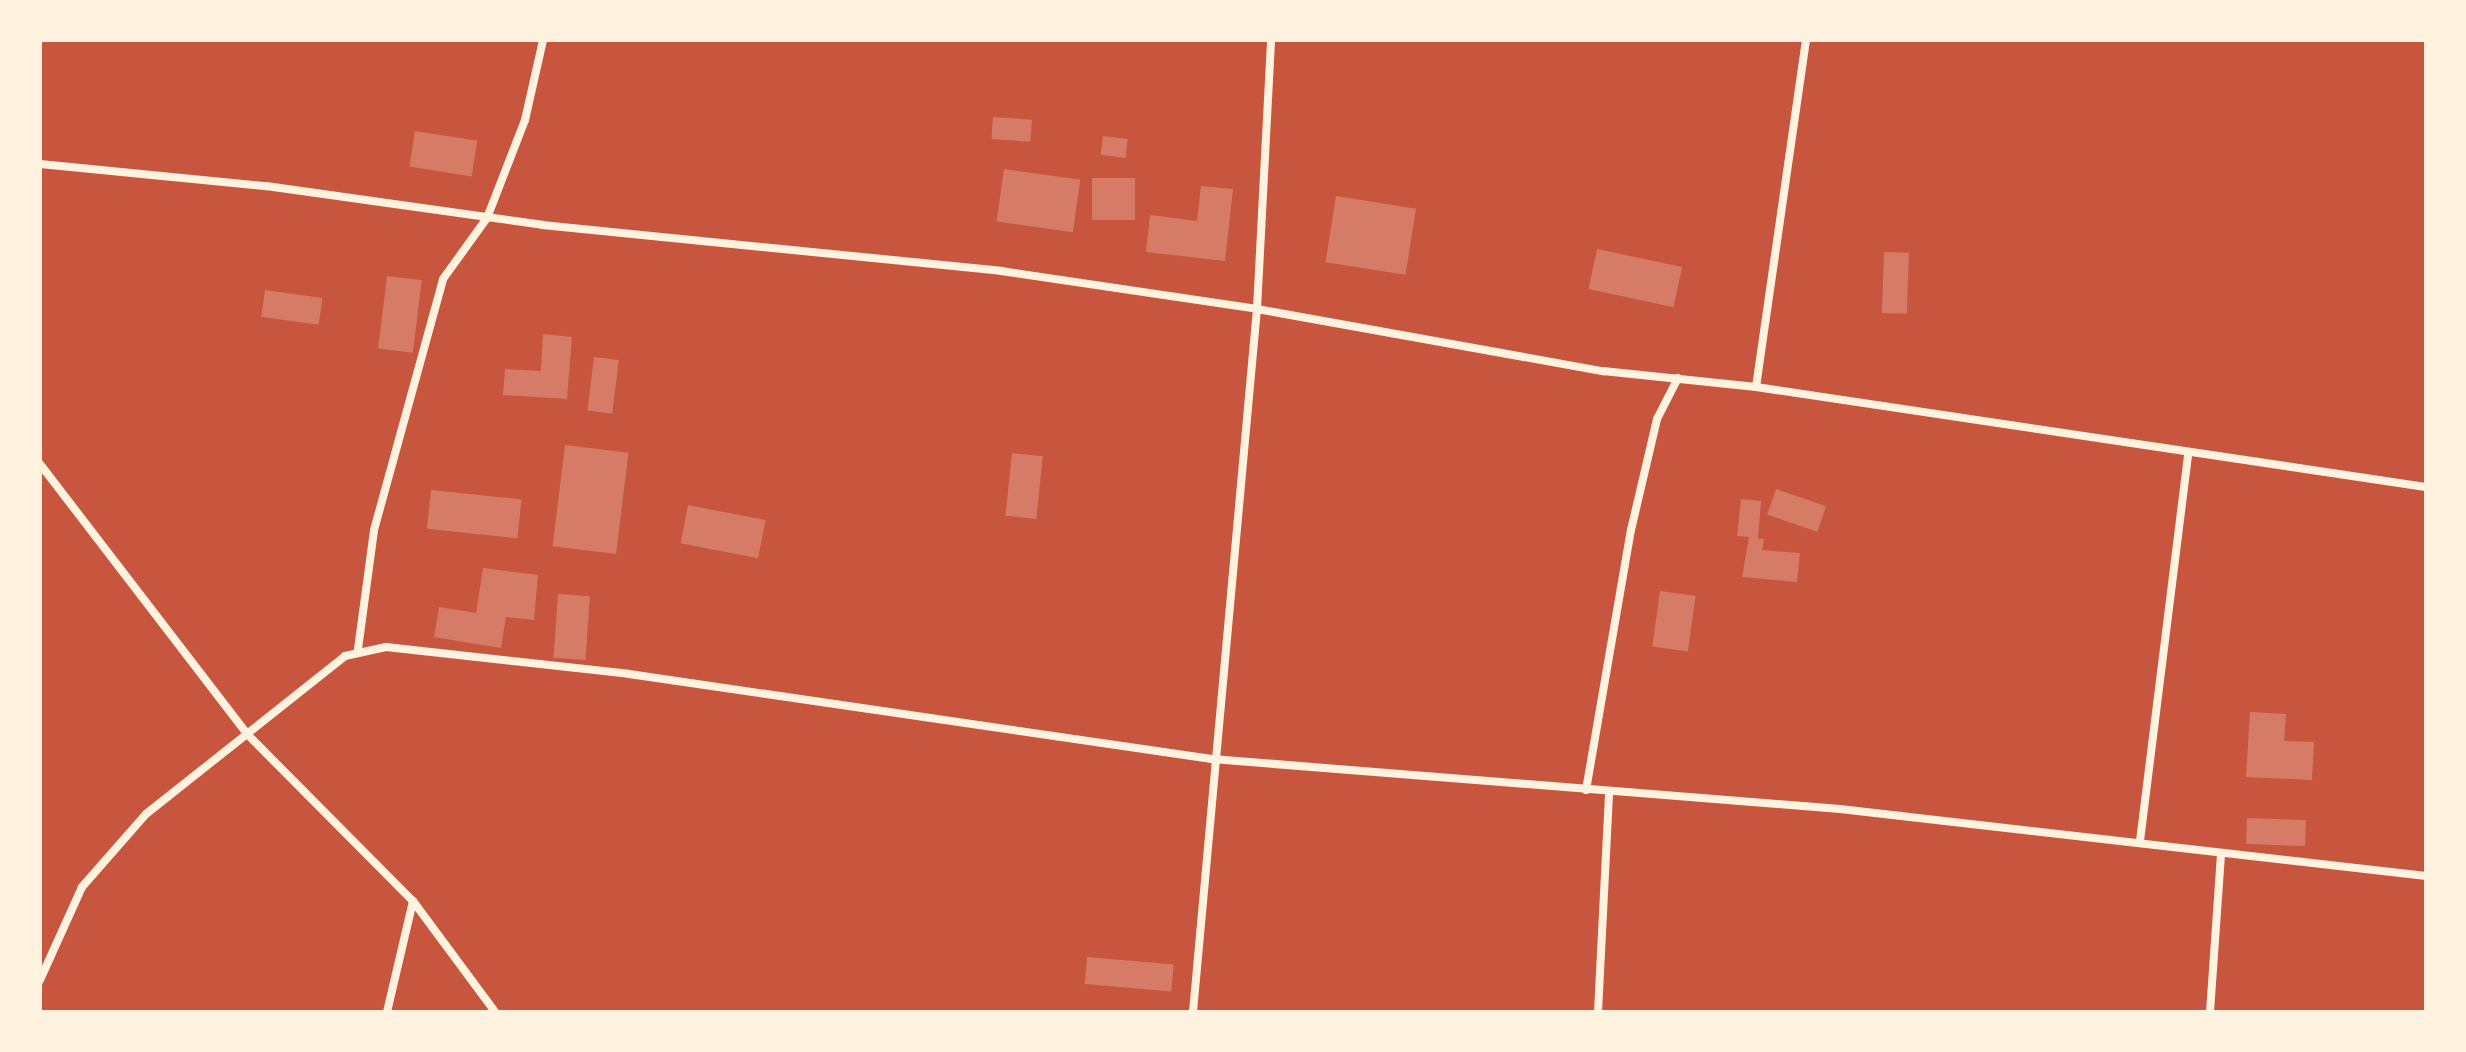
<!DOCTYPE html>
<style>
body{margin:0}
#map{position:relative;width:2466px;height:1052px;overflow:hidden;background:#c8553d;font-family:Mulish,sans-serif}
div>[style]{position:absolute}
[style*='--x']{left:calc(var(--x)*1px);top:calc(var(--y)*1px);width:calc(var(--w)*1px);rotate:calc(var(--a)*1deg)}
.building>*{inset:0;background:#d67c66;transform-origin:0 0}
.minor>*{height:8px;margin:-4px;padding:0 4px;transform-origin:4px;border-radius:4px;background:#fff3e0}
span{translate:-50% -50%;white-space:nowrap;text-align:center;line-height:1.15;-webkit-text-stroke:7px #fff3e0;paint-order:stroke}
.frame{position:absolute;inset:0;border:42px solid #fff3e0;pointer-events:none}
</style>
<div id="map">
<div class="building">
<div style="left:993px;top:117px;width:39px;height:22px;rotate:4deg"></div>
<div style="left:415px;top:131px;width:63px;height:36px;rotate:9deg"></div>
<div style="left:1103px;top:136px;width:25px;height:19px;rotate:7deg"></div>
<div style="left:1004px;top:169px;width:77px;height:53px;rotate:8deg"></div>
<div style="left:1092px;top:178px;width:43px;height:42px"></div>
<div style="clip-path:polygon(1201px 186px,1233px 189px,1225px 261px,1146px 252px,1150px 215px,1197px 221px)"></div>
<div style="left:1336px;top:196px;width:81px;height:67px;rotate:9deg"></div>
<div style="left:1597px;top:249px;width:87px;height:41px;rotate:12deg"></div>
<div style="left:1884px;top:252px;width:25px;height:61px;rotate:2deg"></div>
<div style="left:387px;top:276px;width:35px;height:73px;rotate:7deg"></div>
<div style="left:265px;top:290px;width:58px;height:27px;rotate:8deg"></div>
<div style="clip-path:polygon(543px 334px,572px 337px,567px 399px,503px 395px,505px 369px,541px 371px)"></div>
<div style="left:594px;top:357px;width:25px;height:54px;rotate:7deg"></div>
<div style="left:565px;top:445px;width:64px;height:102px;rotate:7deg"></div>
<div style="left:1012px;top:453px;width:31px;height:63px;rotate:6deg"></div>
<div style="left:1776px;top:489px;width:53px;height:27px;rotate:19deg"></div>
<div style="left:431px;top:490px;width:91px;height:39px;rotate:6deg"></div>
<div style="clip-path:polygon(1741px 499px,1761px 501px,1758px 539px,1764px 539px,1762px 550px,1800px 553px,1797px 582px,1742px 577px,1749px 537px,1737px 536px)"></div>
<div style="left:688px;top:505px;width:79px;height:39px;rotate:11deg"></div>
<div style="clip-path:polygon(483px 568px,538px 575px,534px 620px,506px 617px,501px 648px,434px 637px,439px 607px,476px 613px)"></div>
<div style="left:1660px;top:591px;width:36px;height:56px;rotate:8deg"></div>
<div style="left:558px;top:594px;width:32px;height:64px;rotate:4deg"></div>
<div style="clip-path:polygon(2250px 712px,2286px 714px,2284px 741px,2314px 742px,2312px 780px,2246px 777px)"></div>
<div style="left:2247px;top:818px;width:59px;height:26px;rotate:2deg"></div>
<div style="left:1087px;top:957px;width:87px;height:27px;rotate:5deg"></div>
</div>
<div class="minor">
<div style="--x:40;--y:164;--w:227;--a:5.6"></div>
<div style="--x:266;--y:186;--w:279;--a:8"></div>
<div style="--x:542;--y:225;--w:461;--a:5.7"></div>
<div style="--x:1001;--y:271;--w:259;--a:8.4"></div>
<div style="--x:1257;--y:309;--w:352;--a:10.2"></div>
<div style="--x:1603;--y:371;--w:154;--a:6"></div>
<div style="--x:1756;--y:387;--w:677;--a:8.49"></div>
<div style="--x:1756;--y:387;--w:351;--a:-81.8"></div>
<div style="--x:40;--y:464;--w:340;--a:52.5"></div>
<div style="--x:247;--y:734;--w:235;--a:45.2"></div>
<div style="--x:413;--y:901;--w:138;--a:53.5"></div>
<div style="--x:358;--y:649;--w:120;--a:-82.3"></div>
<div style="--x:374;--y:530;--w:260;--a:-74.6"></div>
<div style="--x:443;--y:279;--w:75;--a:-54.2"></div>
<div style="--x:487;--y:218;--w:105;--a:-68.8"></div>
<div style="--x:525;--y:120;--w:82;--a:-77.3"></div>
<div style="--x:1586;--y:790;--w:264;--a:-80.2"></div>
<div style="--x:1631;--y:530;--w:114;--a:-76.8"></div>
<div style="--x:1657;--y:419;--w:46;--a:-62.9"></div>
<div style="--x:2140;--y:841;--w:391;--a:-82.9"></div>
<div style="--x:40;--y:980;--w:102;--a:-65.7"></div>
<div style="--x:82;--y:887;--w:97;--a:-48.8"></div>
<div style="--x:146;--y:814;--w:254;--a:-38.4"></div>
<div style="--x:345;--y:656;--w:42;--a:-12.4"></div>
<div style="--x:386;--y:647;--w:244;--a:6.3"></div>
<div style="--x:629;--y:674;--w:589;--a:8.3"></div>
<div style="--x:1212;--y:759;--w:630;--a:4.55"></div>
<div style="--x:1840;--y:809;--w:590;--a:6.52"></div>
<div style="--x:387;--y:1012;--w:114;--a:-76.8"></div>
<div style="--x:1193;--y:1012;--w:706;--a:-84.8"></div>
<div style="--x:1257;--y:309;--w:269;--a:-87"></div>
<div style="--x:1598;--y:1012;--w:219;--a:-87.1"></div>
<div style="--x:2210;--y:1012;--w:157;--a:-86"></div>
</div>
<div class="frame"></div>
</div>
